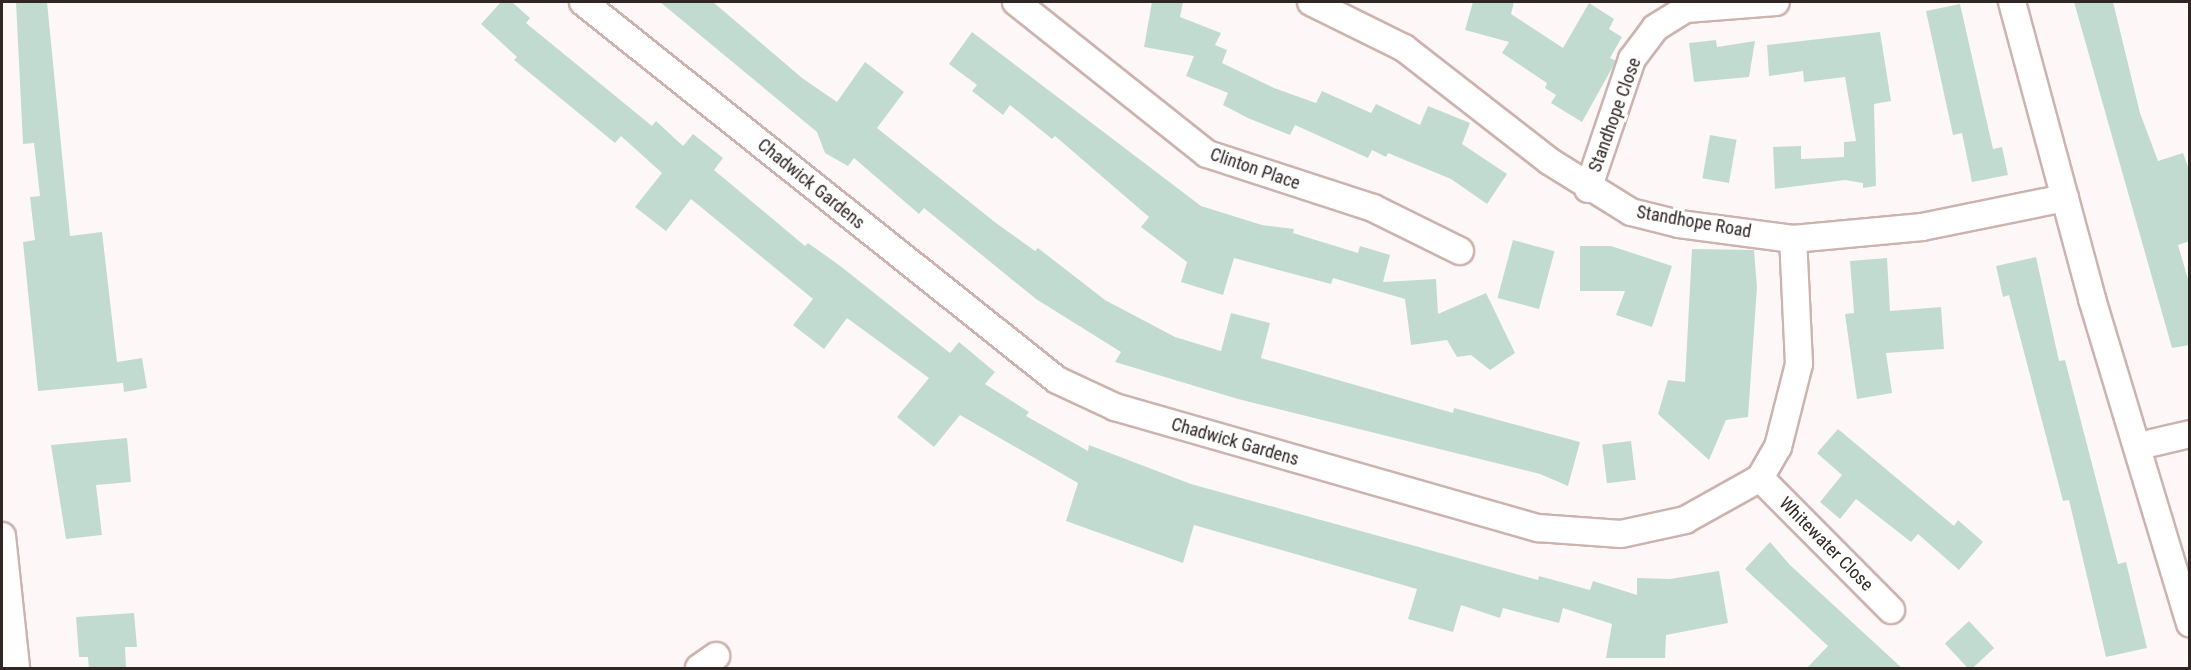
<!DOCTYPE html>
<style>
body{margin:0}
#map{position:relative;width:2191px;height:670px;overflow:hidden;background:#fdf8f7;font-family:"Roboto Condensed",sans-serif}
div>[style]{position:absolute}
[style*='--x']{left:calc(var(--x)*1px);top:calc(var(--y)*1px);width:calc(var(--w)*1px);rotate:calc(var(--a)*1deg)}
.building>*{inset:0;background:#c2dbd1;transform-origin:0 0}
.roads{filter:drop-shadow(2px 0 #ccb3af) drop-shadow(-2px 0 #ccb3af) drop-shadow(0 2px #ccb3af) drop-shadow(0 -2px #ccb3af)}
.street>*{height:26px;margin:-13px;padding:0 13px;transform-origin:13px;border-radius:13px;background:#fff}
span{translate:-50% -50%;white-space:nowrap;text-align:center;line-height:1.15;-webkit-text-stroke:6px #fff;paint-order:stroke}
.street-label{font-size:18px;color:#302624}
.frame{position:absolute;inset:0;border:3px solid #302624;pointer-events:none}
</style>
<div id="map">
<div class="building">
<div style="clip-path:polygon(16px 2px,47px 2px,70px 236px,102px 232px,117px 362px,142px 358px,147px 388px,124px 392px,123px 383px,38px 391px,23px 242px,35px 240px,30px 197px,40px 196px,34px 143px,23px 144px)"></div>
<div style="clip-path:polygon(501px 2px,512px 2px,530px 18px,526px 23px,652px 126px,656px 121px,683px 146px,693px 134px,723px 158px,714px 170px,805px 246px,808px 243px,839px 265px,950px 353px,959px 342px,995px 372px,985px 384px,1029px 412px,1026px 416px,1088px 451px,1089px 445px,1191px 484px,1538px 580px,1539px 576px,1590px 590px,1593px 581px,1637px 595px,1637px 578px,1670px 579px,1719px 571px,1728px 623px,1666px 635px,1665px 658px,1606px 658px,1612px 624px,1563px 608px,1559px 623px,1503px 608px,1500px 618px,1461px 605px,1453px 632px,1408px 619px,1417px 589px,1194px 525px,1183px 563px,1066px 521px,1078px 483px,960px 415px,934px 447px,897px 417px,929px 378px,847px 318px,824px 349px,793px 325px,813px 299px,691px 199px,666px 231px,635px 207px,662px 173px,621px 136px,615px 143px,514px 60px,517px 57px,481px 24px)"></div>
<div style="clip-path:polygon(660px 2px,713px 2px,802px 78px,837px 102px,865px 62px,904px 92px,877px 128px,996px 223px,1035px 251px,1038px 248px,1105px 300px,1175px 337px,1221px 351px,1231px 313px,1270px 323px,1261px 358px,1453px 413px,1454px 408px,1580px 442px,1568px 486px,1540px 474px,1238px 399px,1115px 362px,1121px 352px,1036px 299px,924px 208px,919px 214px,854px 158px,848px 166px,825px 153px,817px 132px)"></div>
<div style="clip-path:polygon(1152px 2px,1183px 2px,1180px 17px,1221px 33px,1215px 45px,1227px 50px,1222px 63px,1274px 88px,1316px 103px,1322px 91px,1371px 113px,1376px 104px,1420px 125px,1428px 106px,1470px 123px,1462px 144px,1507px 174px,1487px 204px,1451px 179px,1388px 153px,1386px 157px,1372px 150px,1368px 158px,1295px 125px,1290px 135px,1248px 118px,1223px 105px,1228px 93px,1186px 76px,1194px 56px,1144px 47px)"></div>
<div style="clip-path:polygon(1473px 2px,1514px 2px,1511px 14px,1563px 48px,1589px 3px,1614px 19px,1609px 29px,1622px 37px,1610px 58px,1616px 61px,1582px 122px,1551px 103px,1556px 95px,1545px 88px,1547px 83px,1502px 53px,1509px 42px,1465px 30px)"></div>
<div style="clip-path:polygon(2074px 2px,2113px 2px,2140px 113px,2158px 161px,2183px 153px,2190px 172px,2190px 241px,2178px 245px,2190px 286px,2190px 345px,2172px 348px)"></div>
<div style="clip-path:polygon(1960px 4px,1993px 149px,2002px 147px,2008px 175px,1972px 182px,1962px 133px,1953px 135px,1926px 11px)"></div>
<div style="clip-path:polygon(972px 32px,1201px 206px,1262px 225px,1294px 229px,1293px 233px,1358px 253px,1360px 246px,1390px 255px,1383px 282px,1436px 279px,1438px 314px,1486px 293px,1515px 353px,1490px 370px,1471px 355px,1457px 357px,1447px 340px,1411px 345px,1405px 299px,1333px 278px,1331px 284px,1234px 258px,1223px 295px,1181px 282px,1187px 262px,1141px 227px,1149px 217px,1055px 136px,1052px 139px,1010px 105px,1003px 115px,972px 91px,977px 85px,949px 64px)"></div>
<div style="clip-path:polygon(1880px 32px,1891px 101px,1874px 104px,1876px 186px,1863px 188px,1863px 183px,1845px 180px,1775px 189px,1773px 147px,1801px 146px,1801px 159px,1844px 157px,1844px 142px,1856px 141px,1845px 77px,1804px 82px,1803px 71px,1769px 76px,1767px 45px)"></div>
<div style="clip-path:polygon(1716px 40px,1717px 47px,1755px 41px,1749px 77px,1694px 82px,1689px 43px)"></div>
<div style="left:1710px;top:135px;width:27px;height:44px;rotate:10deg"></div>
<div style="left:1513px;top:240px;width:43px;height:60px;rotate:15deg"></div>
<div style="clip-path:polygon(1580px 246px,1611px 246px,1672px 266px,1652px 327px,1616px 315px,1625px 291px,1580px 291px)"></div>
<div style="clip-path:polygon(1692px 249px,1754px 250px,1757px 287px,1748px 417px,1726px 420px,1709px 460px,1658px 414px,1668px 380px,1685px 382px)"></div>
<div style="clip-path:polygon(2036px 257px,2059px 361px,2065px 360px,2118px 564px,2126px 562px,2147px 648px,2106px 657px,2069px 500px,2063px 501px,2009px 295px,2003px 297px,1996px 266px)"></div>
<div style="clip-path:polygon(1887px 258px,1890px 311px,1941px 307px,1944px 349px,1886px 353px,1892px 393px,1857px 399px,1845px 314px,1854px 313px,1850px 261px)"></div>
<div style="clip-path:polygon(1838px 429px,1954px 526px,1958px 520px,1983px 542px,1959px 570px,1918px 534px,1911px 542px,1856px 499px,1840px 519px,1820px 502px,1842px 475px,1817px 453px)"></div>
<div style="clip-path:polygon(127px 438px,131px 482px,96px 485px,102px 535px,66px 539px,51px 445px)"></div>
<div style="left:1631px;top:441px;width:39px;height:29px;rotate:83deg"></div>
<div style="clip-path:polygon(1770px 542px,1790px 565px,1903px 669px,1806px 669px,1828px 646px,1745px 569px)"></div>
<div style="clip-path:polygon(134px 613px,137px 647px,125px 647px,126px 667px,89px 669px,88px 657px,79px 657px,76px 617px)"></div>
<div style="left:1969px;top:621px;width:37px;height:33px;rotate:47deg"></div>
</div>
<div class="roads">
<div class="street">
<div style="--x:583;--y:2;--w:606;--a:38.57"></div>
<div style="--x:1057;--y:380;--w:64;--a:25"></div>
<div style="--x:1115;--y:407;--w:440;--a:16"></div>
<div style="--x:1538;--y:528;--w:83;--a:4.1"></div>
<div style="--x:1621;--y:534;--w:66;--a:-12.3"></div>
<div style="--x:1685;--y:520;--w:86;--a:-29.2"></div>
<div style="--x:1760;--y:478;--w:36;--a:-60"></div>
<div style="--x:1778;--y:447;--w:86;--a:-75.8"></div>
<div style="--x:1799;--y:364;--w:125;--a:-92.7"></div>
<div style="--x:1016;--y:2;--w:244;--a:38.5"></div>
<div style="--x:1207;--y:154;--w:175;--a:18"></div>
<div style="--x:1373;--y:208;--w:97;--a:26.3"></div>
<div style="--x:1311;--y:2;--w:104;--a:26.3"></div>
<div style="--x:1404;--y:48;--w:184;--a:37.9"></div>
<div style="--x:1549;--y:161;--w:97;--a:31.9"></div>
<div style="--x:1631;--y:212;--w:49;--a:14"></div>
<div style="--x:1679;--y:224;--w:115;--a:7.5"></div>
<div style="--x:1793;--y:239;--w:130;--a:-5.3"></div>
<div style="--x:1922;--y:227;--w:146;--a:-11.5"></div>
<div style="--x:2012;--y:2;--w:308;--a:74.9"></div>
<div style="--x:2092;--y:299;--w:339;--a:73.2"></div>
<div style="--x:1588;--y:189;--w:137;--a:-71.3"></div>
<div style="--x:1632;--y:59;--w:39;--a:-53"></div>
<div style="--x:1655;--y:28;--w:36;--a:-32"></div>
<div style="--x:1686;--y:9;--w:90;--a:-4.4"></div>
<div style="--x:2139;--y:446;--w:52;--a:-13.2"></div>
<div style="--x:1760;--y:478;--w:186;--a:45.2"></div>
<div style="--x:2;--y:536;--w:133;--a:83.9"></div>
<div style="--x:699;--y:668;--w:21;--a:-35"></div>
</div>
</div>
<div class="street-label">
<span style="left:1615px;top:115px;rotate:-70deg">Standhope Close</span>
<span style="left:1255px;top:169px;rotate:19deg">Clinton Place</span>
<span style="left:811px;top:184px;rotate:39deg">Chadwick Gardens</span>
<span style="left:1694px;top:222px;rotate:10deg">Standhope Road</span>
<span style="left:1235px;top:442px;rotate:16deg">Chadwick Gardens</span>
<span style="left:1826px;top:544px;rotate:45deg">Whitewater Close</span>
</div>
<div class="frame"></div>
</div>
